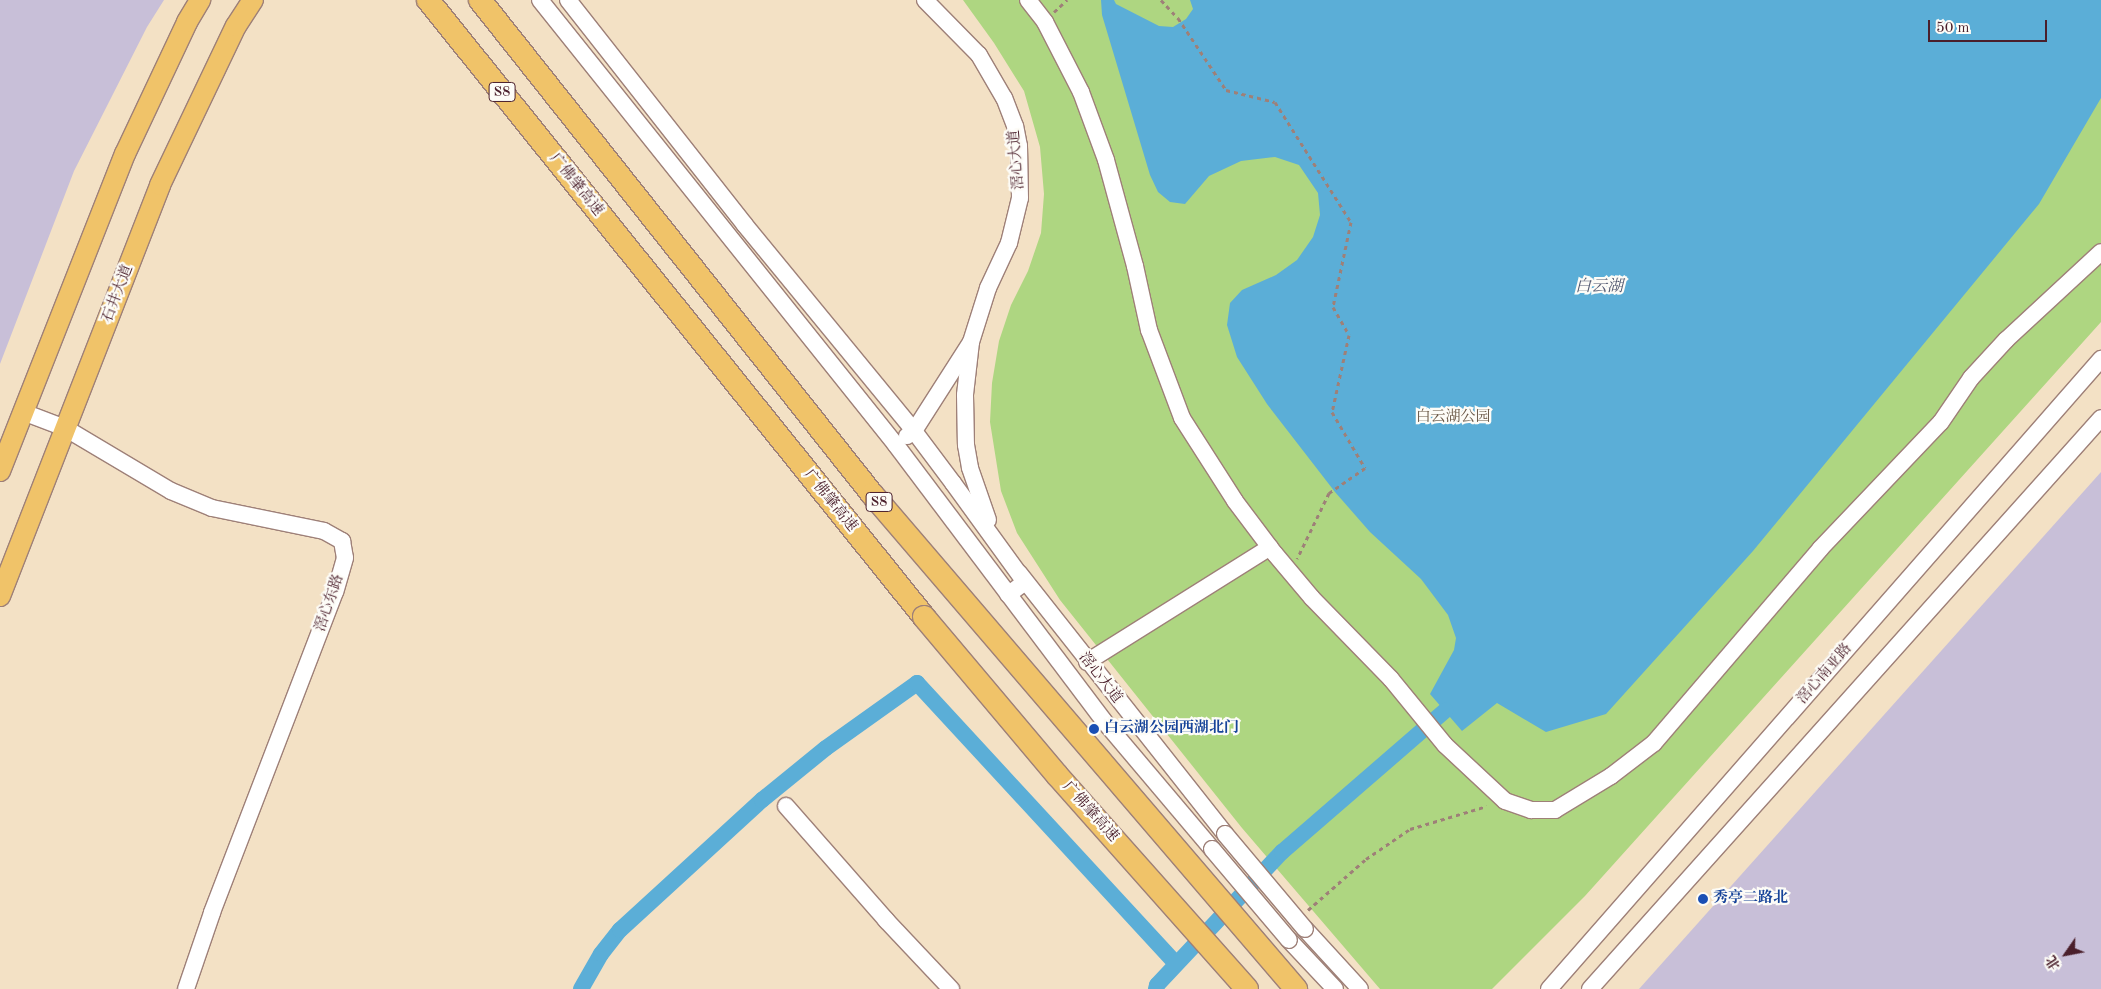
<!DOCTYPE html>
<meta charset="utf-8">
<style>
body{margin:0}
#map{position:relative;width:2101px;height:989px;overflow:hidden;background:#f3e1c5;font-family:"Old Standard TT","Noto Serif SC",serif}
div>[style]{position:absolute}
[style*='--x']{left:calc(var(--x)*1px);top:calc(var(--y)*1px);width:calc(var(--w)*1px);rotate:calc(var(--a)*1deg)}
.industrial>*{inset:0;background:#c8bfd8}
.green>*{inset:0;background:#aed681}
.water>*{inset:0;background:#5baed7}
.canal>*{height:16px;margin:-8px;padding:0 8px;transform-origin:8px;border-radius:8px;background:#5baed7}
.path>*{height:3px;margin-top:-1.5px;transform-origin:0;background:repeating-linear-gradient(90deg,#9e8078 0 4px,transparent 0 8px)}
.roads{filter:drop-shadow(1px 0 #9e8078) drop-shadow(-1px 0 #9e8078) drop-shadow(0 1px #9e8078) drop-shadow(0 -1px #9e8078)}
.minor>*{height:16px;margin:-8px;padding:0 8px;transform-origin:8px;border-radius:8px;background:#fff}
.major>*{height:20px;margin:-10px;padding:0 10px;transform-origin:10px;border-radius:10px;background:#f0c369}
.highway>*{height:22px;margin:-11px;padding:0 11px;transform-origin:11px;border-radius:11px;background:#f0c369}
.bridges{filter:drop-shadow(1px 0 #9e8078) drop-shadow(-1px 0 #9e8078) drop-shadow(0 1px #9e8078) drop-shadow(0 -1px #9e8078)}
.minor-bridge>*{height:16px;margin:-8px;padding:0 8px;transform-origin:8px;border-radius:8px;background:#fff}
.highway-bridge>*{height:22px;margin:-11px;padding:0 11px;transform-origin:11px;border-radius:11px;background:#f0c369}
.dots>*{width:14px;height:14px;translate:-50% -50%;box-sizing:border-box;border:2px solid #fdfcf7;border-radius:50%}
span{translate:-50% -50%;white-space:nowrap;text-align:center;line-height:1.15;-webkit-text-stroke:4.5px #fdfcf7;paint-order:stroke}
.shield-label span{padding:1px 4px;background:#fdfcf7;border:1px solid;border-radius:4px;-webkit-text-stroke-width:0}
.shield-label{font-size:14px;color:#4a1f2b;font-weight:700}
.street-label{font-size:15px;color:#4a1f2b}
.park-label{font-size:15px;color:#685645}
.transit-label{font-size:15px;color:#164399;font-weight:700}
.left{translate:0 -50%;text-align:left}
.water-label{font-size:16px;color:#515870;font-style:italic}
.north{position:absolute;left:2041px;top:929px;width:50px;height:50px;-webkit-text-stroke:4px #fdfcf7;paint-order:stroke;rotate:237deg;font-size:14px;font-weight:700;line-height:20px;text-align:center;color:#4a1f2b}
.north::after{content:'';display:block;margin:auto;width:18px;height:22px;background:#4a1f2b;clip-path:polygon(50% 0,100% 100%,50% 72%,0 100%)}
.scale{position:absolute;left:1928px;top:20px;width:119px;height:22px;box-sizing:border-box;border:2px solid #4a1f2b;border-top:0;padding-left:6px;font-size:15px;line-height:18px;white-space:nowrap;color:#4a1f2b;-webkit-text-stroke:4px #fdfcf7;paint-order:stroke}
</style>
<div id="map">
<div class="industrial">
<div style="clip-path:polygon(0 0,164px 0,147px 27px,74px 171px,0 364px)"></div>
<div style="clip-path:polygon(2101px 472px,2101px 989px,1639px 989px)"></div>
</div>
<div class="green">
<div style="clip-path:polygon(963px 0,2101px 0,2101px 322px,1585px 896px,1492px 989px,1380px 989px,1242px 828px,1060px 600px,1017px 533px,1001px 491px,990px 422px,992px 383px,999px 341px,1011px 305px,1028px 271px,1041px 233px,1044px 194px,1040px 147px,1024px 91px,994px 43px)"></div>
</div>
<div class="water">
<div style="clip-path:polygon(1101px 0,1114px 0,1116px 4px,1159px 26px,1173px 27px,1186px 19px,1193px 9px,1190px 0,2101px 0,2101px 98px,2039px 204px,1753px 551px,1606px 714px,1546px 732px,1497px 703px,1462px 731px,1430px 694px,1454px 650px,1456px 638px,1448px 615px,1421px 579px,1370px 532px,1335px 492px,1267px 404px,1237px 357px,1227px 325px,1230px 303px,1242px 290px,1276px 275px,1297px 260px,1313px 237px,1320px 215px,1318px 193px,1299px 165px,1275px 157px,1241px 161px,1209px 176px,1185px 204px,1170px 202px,1158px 192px,1150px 175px,1102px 15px)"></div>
</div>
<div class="canal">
<div style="--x:581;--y:989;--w:40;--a:-60.3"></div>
<div style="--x:601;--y:954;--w:31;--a:-52"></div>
<div style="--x:620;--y:930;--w:193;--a:-42.5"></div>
<div style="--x:762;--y:800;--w:82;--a:-39.1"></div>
<div style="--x:826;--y:748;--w:112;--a:-35.5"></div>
<div style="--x:917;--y:683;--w:382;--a:47.3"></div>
<div style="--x:1156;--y:989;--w:4;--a:-76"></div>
<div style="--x:1157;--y:985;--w:183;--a:-46.8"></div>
<div style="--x:1282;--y:852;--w:216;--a:-40.9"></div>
</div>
<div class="path">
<div style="--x:1161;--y:0;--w:25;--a:47"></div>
<div style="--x:1178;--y:18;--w:87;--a:56.3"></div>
<div style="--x:1226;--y:90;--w:50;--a:13.8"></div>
<div style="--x:1275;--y:102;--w:142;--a:57.7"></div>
<div style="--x:1351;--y:222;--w:87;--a:102"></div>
<div style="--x:1333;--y:307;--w:32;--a:60"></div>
<div style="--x:1349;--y:335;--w:79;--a:102.4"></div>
<div style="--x:1332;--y:412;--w:65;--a:59.5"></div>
<div style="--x:1365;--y:468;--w:44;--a:145.2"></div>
<div style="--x:1329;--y:493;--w:73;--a:115.9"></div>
<div style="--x:1054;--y:12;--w:18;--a:-43"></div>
<div style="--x:1308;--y:910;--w:77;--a:-41.3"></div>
<div style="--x:1366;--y:859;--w:53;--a:-34.3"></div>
<div style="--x:1410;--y:829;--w:80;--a:-16.6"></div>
</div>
<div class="roads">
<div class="minor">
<div style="--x:540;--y:0;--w:570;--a:51.34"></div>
<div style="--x:896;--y:445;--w:344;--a:53"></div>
<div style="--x:1103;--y:720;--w:169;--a:49.8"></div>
<div style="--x:568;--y:0;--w:286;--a:51.8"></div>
<div style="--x:745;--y:225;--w:266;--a:50.6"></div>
<div style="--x:914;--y:431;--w:65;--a:53.1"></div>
<div style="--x:953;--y:483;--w:122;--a:54"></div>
<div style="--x:1025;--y:582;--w:21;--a:143"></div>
<div style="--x:1028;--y:0;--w:28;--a:52"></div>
<div style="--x:1045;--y:22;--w:79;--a:62.8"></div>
<div style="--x:1081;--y:92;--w:72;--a:69.8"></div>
<div style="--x:1106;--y:160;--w:110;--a:74.7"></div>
<div style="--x:1135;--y:266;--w:66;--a:77.7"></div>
<div style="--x:1149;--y:330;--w:94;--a:69.4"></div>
<div style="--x:1182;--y:418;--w:98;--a:57.4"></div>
<div style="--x:1235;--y:501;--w:66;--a:53"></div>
<div style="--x:1275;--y:554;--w:57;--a:49.9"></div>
<div style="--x:1312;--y:598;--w:113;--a:45.7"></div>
<div style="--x:1391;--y:679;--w:85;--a:50.7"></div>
<div style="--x:1445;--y:745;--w:82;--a:43"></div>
<div style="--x:1505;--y:801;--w:28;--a:19"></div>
<div style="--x:1531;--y:810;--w:24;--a:0"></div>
<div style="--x:1555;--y:810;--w:66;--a:-31.3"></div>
<div style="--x:1611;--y:776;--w:54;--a:-37.5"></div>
<div style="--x:1654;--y:743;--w:255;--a:-49.4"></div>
<div style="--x:1820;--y:549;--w:175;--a:-46.4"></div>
<div style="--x:1941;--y:422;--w:53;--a:-55.7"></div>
<div style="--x:1971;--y:378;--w:52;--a:-47.4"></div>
<div style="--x:2006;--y:340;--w:129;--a:-42.8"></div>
<div style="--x:971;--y:342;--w:53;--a:96.5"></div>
<div style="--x:965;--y:395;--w:50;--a:88.9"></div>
<div style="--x:966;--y:445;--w:23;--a:80"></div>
<div style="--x:970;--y:468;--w:55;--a:70.9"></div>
<div style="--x:23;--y:412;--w:45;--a:20.9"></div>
<div style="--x:65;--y:428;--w:123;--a:30.7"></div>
<div style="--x:171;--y:491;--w:44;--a:22.5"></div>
<div style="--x:212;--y:508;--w:114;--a:11.6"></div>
<div style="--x:324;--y:531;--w:21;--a:29"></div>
<div style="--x:342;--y:541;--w:17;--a:80"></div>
<div style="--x:345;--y:558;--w:35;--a:106"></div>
<div style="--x:335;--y:592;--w:344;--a:111"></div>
<div style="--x:212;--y:913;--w:80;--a:108.9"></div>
<div style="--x:907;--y:436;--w:9;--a:-36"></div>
<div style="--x:914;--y:431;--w:106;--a:-57.4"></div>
<div style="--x:971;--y:342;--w:57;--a:-72.5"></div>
<div style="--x:988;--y:288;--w:50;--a:-65"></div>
<div style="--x:1009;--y:243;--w:46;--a:-76.3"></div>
<div style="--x:1020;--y:198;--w:52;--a:-91.1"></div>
<div style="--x:1019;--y:146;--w:20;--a:-101"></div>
<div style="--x:1015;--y:126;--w:30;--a:-111"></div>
<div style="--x:1004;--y:98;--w:50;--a:-120.2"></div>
<div style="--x:979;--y:55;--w:77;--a:-134.5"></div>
<div style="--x:1019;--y:573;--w:333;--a:51.7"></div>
<div style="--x:1087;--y:662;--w:216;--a:-32.1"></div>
<div style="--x:786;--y:806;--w:152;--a:48.7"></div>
<div style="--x:886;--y:920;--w:95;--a:46.7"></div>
<div style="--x:1305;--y:929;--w:81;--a:47.5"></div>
<div style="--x:1289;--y:940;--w:67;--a:46.8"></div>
<div style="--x:1549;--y:989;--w:838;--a:-48.78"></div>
<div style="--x:1590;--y:989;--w:766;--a:-48.17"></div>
</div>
<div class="major">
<div style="--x:0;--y:471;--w:341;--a:-68.5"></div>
<div style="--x:125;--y:154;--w:146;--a:-64.8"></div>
<div style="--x:187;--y:22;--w:26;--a:-59"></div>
<div style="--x:0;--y:596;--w:441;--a:-68.7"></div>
<div style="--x:160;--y:185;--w:176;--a:-64.5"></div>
<div style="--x:236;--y:26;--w:31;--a:-57"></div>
</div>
<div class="highway">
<div style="--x:428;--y:0;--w:792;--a:51.2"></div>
</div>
</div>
<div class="bridges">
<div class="minor-bridge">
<div style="--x:1225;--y:834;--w:124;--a:49.9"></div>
<div style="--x:1212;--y:849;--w:119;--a:49.8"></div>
</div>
<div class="highway-bridge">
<div style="--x:480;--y:0;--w:631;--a:51.57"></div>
<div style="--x:872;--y:494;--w:652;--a:49.42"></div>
<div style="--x:924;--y:617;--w:207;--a:49.9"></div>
<div style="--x:1057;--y:775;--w:286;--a:48.4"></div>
</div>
</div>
<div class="dots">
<div style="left:1094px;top:729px;background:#1a4fb4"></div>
<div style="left:1703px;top:899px;background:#1a4fb4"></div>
</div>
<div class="shield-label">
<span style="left:502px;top:92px">S8</span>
<span style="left:879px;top:502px">S8</span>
</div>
<div class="street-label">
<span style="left:1017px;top:160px;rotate:-95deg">滘心大道</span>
<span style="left:576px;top:185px;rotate:51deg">广佛肇高速</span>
<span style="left:118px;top:294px;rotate:-69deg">石井大道</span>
<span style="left:830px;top:501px;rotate:51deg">广佛肇高速</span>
<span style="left:330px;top:603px;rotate:-71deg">滘心东路</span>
<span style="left:1825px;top:674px;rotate:-49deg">滘心南亚路</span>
<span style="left:1100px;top:678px;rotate:52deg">滘心大道</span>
<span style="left:1090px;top:812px;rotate:48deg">广佛肇高速</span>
</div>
<div class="park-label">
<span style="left:1453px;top:418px">白云湖公园</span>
</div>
<div class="transit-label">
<span class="left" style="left:1104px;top:729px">白云湖公园西湖北门</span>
<span class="left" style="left:1713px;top:899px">秀亭二路北</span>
</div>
<div class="water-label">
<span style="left:1599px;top:287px">白云湖</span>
</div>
<div class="north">北</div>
<div class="scale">50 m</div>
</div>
